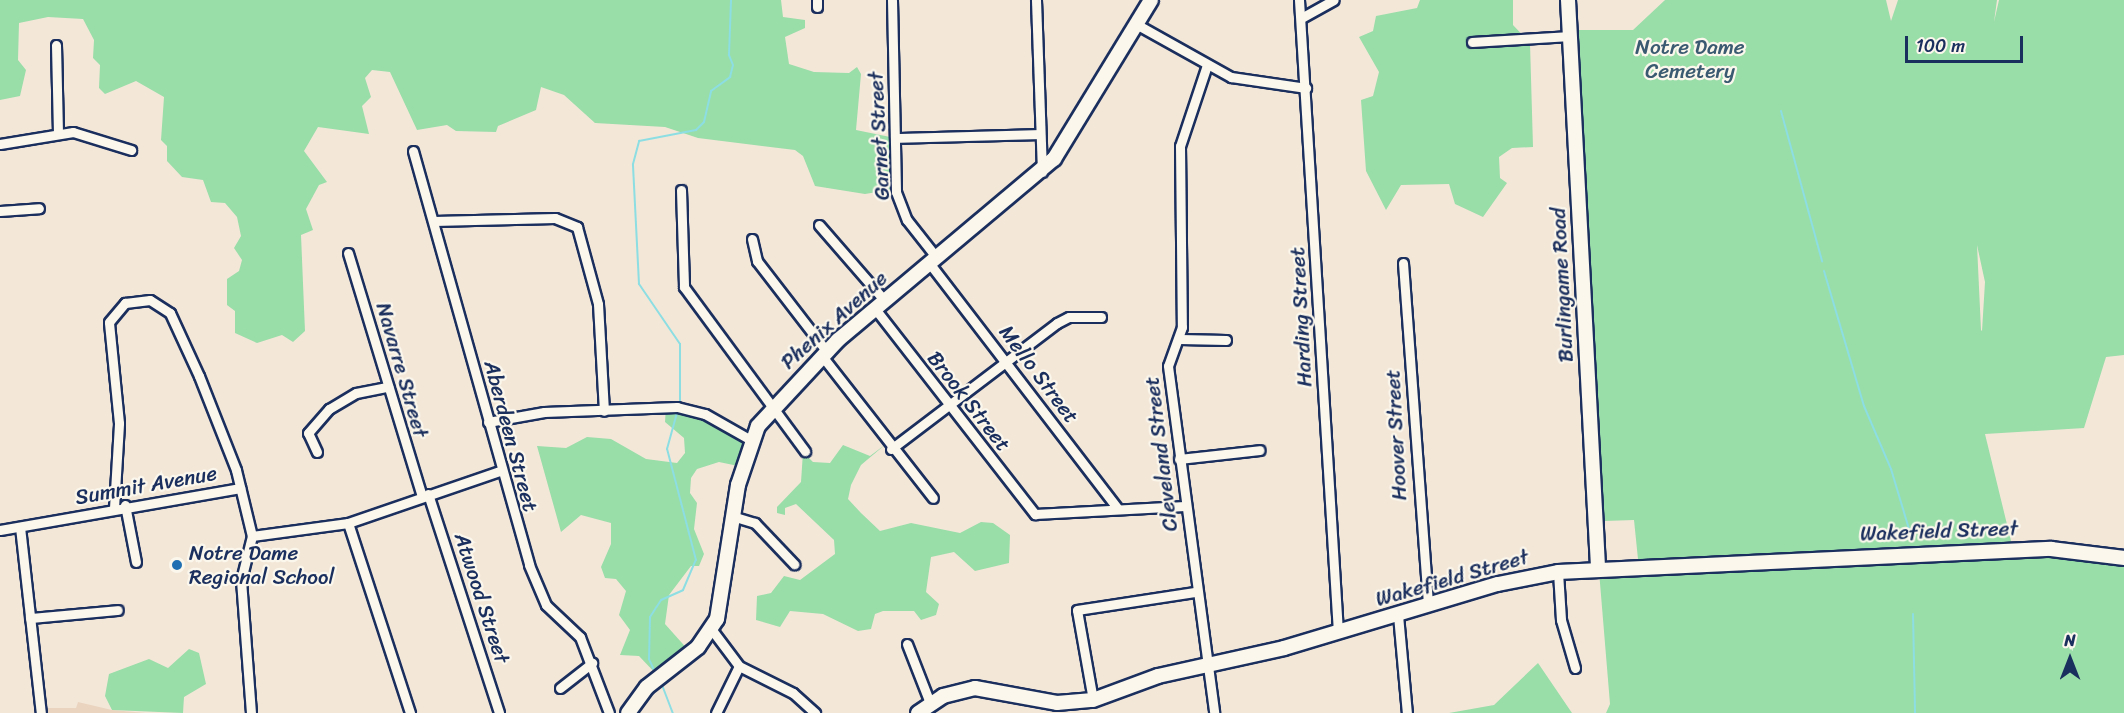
<!DOCTYPE html>
<style>
body{margin:0}
#map{position:relative;width:2124px;height:713px;overflow:hidden;background:#f3e7d8;font-family:Sriracha,sans-serif}
div>[style]{position:absolute}
[style*='--x']{left:calc(var(--x)*1px);top:calc(var(--y)*1px);width:calc(var(--w)*1px);rotate:calc(var(--a)*1deg)}
.built>*{inset:0;background:#ead4bf}
.green>*{inset:0;background:#99dda9}
.stream>*{height:2px;margin:-1px;padding:0 1px;transform-origin:1px;border-radius:1px;background:#8cdee3}
.roads{filter:drop-shadow(2px 0 #1b2f5e) drop-shadow(-2px 0 #1b2f5e) drop-shadow(0 2px #1b2f5e) drop-shadow(0 -2px #1b2f5e)}
.street>*{height:9px;margin:-4.5px;padding:0 4.5px;transform-origin:4.5px;border-radius:4.5px;background:#fbf7ec}
.secondary>*{height:14px;margin:-7px;padding:0 7px;transform-origin:7px;border-radius:7px;background:#fbf7ec}
.dots>*{width:16px;height:16px;translate:-50% -50%;box-sizing:border-box;border:3px solid #fbf7ec;border-radius:50%}
span{translate:-50% -50%;white-space:nowrap;text-align:center;line-height:1.15;-webkit-text-stroke:4.5px #fbf7ec;paint-order:stroke}
.park-label{font-size:21px;color:#3a5a71}
.street-label{font-size:21px;color:#1b2f5e}
.poi-label{font-size:21px;color:#1b2f5e}
.left{translate:0 -50%;text-align:left}
.north{position:absolute;left:2040px;top:629px;width:60px;height:60px;-webkit-text-stroke:4px #fbf7ec;paint-order:stroke;rotate:0deg;font-size:16px;font-weight:700;line-height:24px;text-align:center;color:#1b2f5e}
.north::after{content:'';display:block;margin:auto;width:21px;height:27px;background:#1b2f5e;clip-path:polygon(50% 0,100% 100%,50% 72%,0 100%)}
.scale{position:absolute;left:1905px;top:36px;width:118px;height:27px;box-sizing:border-box;border:3px solid #1b2f5e;border-top:0;padding-left:8px;font-size:18px;line-height:21px;white-space:nowrap;color:#1b2f5e;-webkit-text-stroke:4px #fbf7ec;paint-order:stroke}
</style>
<div id="map">
<div class="built">
<div style="clip-path:polygon(78px 702px,112px 710px,146px 713px,42px 713px,41px 708px,76px 708px)"></div>
</div>
<div class="green">
<div style="clip-path:polygon(0 0,781px 0,783px 17px,805px 20px,805px 28px,785px 37px,789px 64px,814px 72px,849px 73px,857px 67px,861px 74px,856px 130px,895px 138px,895px 189px,865px 194px,815px 186px,803px 156px,795px 150px,698px 138px,665px 127px,595px 123px,564px 95px,541px 87px,536px 110px,498px 126px,496px 132px,456px 131px,447px 125px,417px 130px,390px 72px,372px 70px,365px 78px,371px 97px,362px 106px,369px 134px,318px 127px,304px 151px,327px 182px,319px 185px,306px 209px,313px 230px,301px 235px,305px 331px,293px 342px,282px 335px,257px 343px,235px 333px,235px 311px,227px 305px,227px 279px,239px 271px,242px 260px,234px 248px,241px 236px,237px 217px,225px 203px,211px 202px,203px 180px,182px 177px,167px 161px,167px 146px,161px 140px,164px 97px,136px 81px,105px 94px,99px 88px,100px 65px,93px 58px,94px 40px,83px 19px,48px 17px,19px 23px,18px 60px,26px 70px,20px 96px,0 100px)"></div>
<div style="clip-path:polygon(1420px 0,1513px 0,1513px 25px,1530px 43px,1533px 147px,1512px 148px,1499px 157px,1500px 178px,1507px 183px,1483px 217px,1455px 204px,1449px 184px,1401px 185px,1386px 210px,1366px 171px,1361px 100px,1373px 96px,1379px 72px,1359px 37px,1373px 31px,1376px 16px,1417px 8px)"></div>
<div style="clip-path:polygon(evenodd,1665px 0,1886px 0,1891px 21px,1898px 0,1997px 0,1994px 22px,1999px 0,2124px 0,2124px 355px,2106px 357px,2084px 428px,1985px 434px,2013px 549px,2124px 564px,2124px 713px,1606px 713px,1610px 704px,1599px 571px,1639px 569px,1634px 520px,1604px 521px,1576px 30px,1633px 30px,1665px 0,1977px 245px,1985px 282px,1982px 331px,1981px 330px,1977px 245px)"></div>
<div style="clip-path:polygon(679px 406px,750px 438px,743px 467px,719px 462px,697px 469px,691px 478px,690px 493px,697px 503px,694px 529px,704px 554px,699px 566px,691px 566px,669px 595px,665px 624px,690px 652px,658px 676px,639px 656px,620px 655px,630px 630px,619px 615px,626px 591px,616px 579px,605px 578px,601px 567px,611px 544px,611px 523px,581px 515px,561px 532px,537px 446px,566px 448px,587px 437px,611px 439px,646px 459px,677px 463px,685px 453px,684px 438px,665px 422px,666px 407px)"></div>
<div style="clip-path:polygon(886px 444px,861px 465px,851px 485px,848px 499px,861px 513px,880px 531px,911px 523px,960px 533px,981px 522px,993px 523px,1010px 535px,1009px 563px,975px 571px,954px 552px,931px 557px,926px 592px,939px 604px,936px 615px,921px 620px,914px 611px,883px 611px,875px 614px,871px 629px,858px 631px,823px 614px,790px 611px,780px 627px,756px 620px,757px 596px,771px 593px,784px 576px,800px 580px,835px 554px,834px 540px,796px 504px,785px 508px,785px 515px,777px 513px,777px 507px,801px 482px,803px 452px,813px 462px,830px 463px,843px 445px,870px 456px)"></div>
<div style="clip-path:polygon(189px 649px,199px 653px,206px 684px,184px 697px,183px 713px,112px 710px,105px 696px,109px 674px,149px 659px,168px 668px)"></div>
<div style="clip-path:polygon(1538px 663px,1572px 713px,1449px 713px,1494px 705px)"></div>
</div>
<div class="stream">
<div style="--x:1781;--y:111;--w:156;--a:74.7"></div>
<div style="--x:1824;--y:271;--w:141;--a:73.5"></div>
<div style="--x:1864;--y:406;--w:69;--a:66.8"></div>
<div style="--x:1891;--y:469;--w:73;--a:73.3"></div>
<div style="--x:680;--y:404;--w:60;--a:-90"></div>
<div style="--x:680;--y:344;--w:73;--a:-124.3"></div>
<div style="--x:639;--y:284;--w:120;--a:-92.9"></div>
<div style="--x:633;--y:164;--w:24;--a:-75"></div>
<div style="--x:639;--y:141;--w:58;--a:-10.9"></div>
<div style="--x:696;--y:130;--w:11;--a:-45"></div>
<div style="--x:704;--y:122;--w:32;--a:-77"></div>
<div style="--x:711;--y:91;--w:24;--a:-36"></div>
<div style="--x:730;--y:77;--w:12;--a:-76"></div>
<div style="--x:733;--y:65;--w:11;--a:-112"></div>
<div style="--x:729;--y:55;--w:55;--a:-87.9"></div>
<div style="--x:1913;--y:614;--w:99;--a:88.8"></div>
<div style="--x:655;--y:672;--w:14;--a:-115"></div>
<div style="--x:649;--y:659;--w:42;--a:-88.6"></div>
<div style="--x:650;--y:617;--w:20;--a:-57"></div>
<div style="--x:661;--y:600;--w:24;--a:-24"></div>
<div style="--x:683;--y:590;--w:33;--a:-67"></div>
<div style="--x:696;--y:560;--w:115;--a:-104.6"></div>
<div style="--x:667;--y:449;--w:41;--a:-74.6"></div>
<div style="--x:662;--y:685;--w:30;--a:69"></div>
</div>
<div class="roads">
<div class="street">
<div style="--x:817;--y:0;--w:7;--a:90"></div>
<div style="--x:892;--y:0;--w:192;--a:88.8"></div>
<div style="--x:896;--y:192;--w:30;--a:69"></div>
<div style="--x:907;--y:220;--w:48;--a:51.7"></div>
<div style="--x:1036;--y:0;--w:172;--a:88"></div>
<div style="--x:1299;--y:0;--w:633;--a:86.47"></div>
<div style="--x:1303;--y:17;--w:35;--a:-29"></div>
<div style="--x:1136;--y:24;--w:109;--a:29.2"></div>
<div style="--x:1231;--y:77;--w:76;--a:8.3"></div>
<div style="--x:1472;--y:42;--w:98;--a:-3.5"></div>
<div style="--x:56;--y:45;--w:87;--a:88.7"></div>
<div style="--x:1207;--y:65;--w:85;--a:108.4"></div>
<div style="--x:1180;--y:146;--w:181;--a:89.4"></div>
<div style="--x:1182;--y:327;--w:41;--a:109.7"></div>
<div style="--x:1168;--y:366;--w:350;--a:82.4"></div>
<div style="--x:895;--y:138;--w:142;--a:-1.6"></div>
<div style="--x:0;--y:144;--w:74;--a:-9.3"></div>
<div style="--x:73;--y:132;--w:61;--a:17.2"></div>
<div style="--x:413;--y:151;--w:430;--a:74.3"></div>
<div style="--x:529;--y:565;--w:43;--a:67"></div>
<div style="--x:546;--y:605;--w:47;--a:43.3"></div>
<div style="--x:580;--y:637;--w:81;--a:69.1"></div>
<div style="--x:681;--y:190;--w:97;--a:88.2"></div>
<div style="--x:684;--y:287;--w:204;--a:53.6"></div>
<div style="--x:0;--y:211;--w:39;--a:-4"></div>
<div style="--x:434;--y:221;--w:121;--a:-1.4"></div>
<div style="--x:555;--y:218;--w:24;--a:22"></div>
<div style="--x:577;--y:227;--w:80;--a:74.7"></div>
<div style="--x:598;--y:304;--w:107;--a:86.8"></div>
<div style="--x:819;--y:225;--w:101;--a:49"></div>
<div style="--x:752;--y:239;--w:23;--a:77"></div>
<div style="--x:757;--y:261;--w:115;--a:52.4"></div>
<div style="--x:348;--y:253;--w:254;--a:73.1"></div>
<div style="--x:1403;--y:263;--w:343;--a:85.8"></div>
<div style="--x:930;--y:264;--w:307;--a:52.5"></div>
<div style="--x:876;--y:310;--w:259;--a:52.1"></div>
<div style="--x:1035;--y:514;--w:150;--a:-3.1"></div>
<div style="--x:1180;--y:339;--w:46;--a:1.2"></div>
<div style="--x:822;--y:356;--w:180;--a:52"></div>
<div style="--x:488;--y:422;--w:57;--a:-10.1"></div>
<div style="--x:544;--y:412;--w:133;--a:-2.2"></div>
<div style="--x:677;--y:407;--w:29;--a:14"></div>
<div style="--x:705;--y:414;--w:53;--a:29.5"></div>
<div style="--x:891;--y:449;--w:208;--a:-37.2"></div>
<div style="--x:1057;--y:323;--w:13;--a:-27"></div>
<div style="--x:1069;--y:317;--w:32;--a:0"></div>
<div style="--x:317;--y:452;--w:21;--a:-115"></div>
<div style="--x:308;--y:433;--w:32;--a:-49"></div>
<div style="--x:329;--y:409;--w:31;--a:-31"></div>
<div style="--x:356;--y:393;--w:33;--a:-11"></div>
<div style="--x:1179;--y:459;--w:81;--a:-6.3"></div>
<div style="--x:428;--y:494;--w:230;--a:72"></div>
<div style="--x:125;--y:505;--w:58;--a:79.1"></div>
<div style="--x:114;--y:508;--w:85;--a:-86.6"></div>
<div style="--x:119;--y:423;--w:101;--a:-95.7"></div>
<div style="--x:109;--y:322;--w:25;--a:-50"></div>
<div style="--x:125;--y:303;--w:25;--a:-7"></div>
<div style="--x:150;--y:300;--w:24;--a:33"></div>
<div style="--x:170;--y:313;--w:69;--a:65.3"></div>
<div style="--x:199;--y:376;--w:101;--a:68.5"></div>
<div style="--x:236;--y:470;--w:68;--a:76.4"></div>
<div style="--x:732;--y:516;--w:24;--a:17"></div>
<div style="--x:755;--y:523;--w:57;--a:46.4"></div>
<div style="--x:348;--y:523;--w:200;--a:71.9"></div>
<div style="--x:20;--y:527;--w:187;--a:83.6"></div>
<div style="--x:0;--y:530;--w:244;--a:-9.9"></div>
<div style="--x:252;--y:536;--w:97;--a:-7.7"></div>
<div style="--x:348;--y:523;--w:161;--a:-18.9"></div>
<div style="--x:1558;--y:572;--w:48;--a:86.4"></div>
<div style="--x:1561;--y:620;--w:50;--a:73.7"></div>
<div style="--x:1398;--y:615;--w:98;--a:84.8"></div>
<div style="--x:30;--y:618;--w:88;--a:-5.2"></div>
<div style="--x:712;--y:630;--w:45;--a:53.1"></div>
<div style="--x:739;--y:666;--w:60;--a:26.6"></div>
<div style="--x:793;--y:693;--w:30;--a:42"></div>
<div style="--x:907;--y:644;--w:63;--a:68.7"></div>
<div style="--x:560;--y:688;--w:41;--a:-38"></div>
<div style="--x:1093;--y:700;--w:91;--a:-100.1"></div>
<div style="--x:1077;--y:610;--w:119;--a:-8.7"></div>
<div style="--x:251;--y:713;--w:133;--a:-94.3"></div>
<div style="--x:241;--y:580;--w:45;--a:-76"></div>
<div style="--x:716;--y:713;--w:52;--a:-63.9"></div>
</div>
<div class="secondary">
<div style="--x:1568;--y:0;--w:568;--a:86.97"></div>
<div style="--x:628;--y:713;--w:32;--a:-54"></div>
<div style="--x:647;--y:687;--w:65;--a:-38.1"></div>
<div style="--x:698;--y:647;--w:34;--a:-56"></div>
<div style="--x:717;--y:619;--w:136;--a:-81.1"></div>
<div style="--x:738;--y:485;--w:62;--a:-71.3"></div>
<div style="--x:758;--y:426;--w:117;--a:-47.1"></div>
<div style="--x:838;--y:340;--w:282;--a:-40"></div>
<div style="--x:1054;--y:159;--w:186;--a:-58.6"></div>
<div style="--x:918;--y:713;--w:30;--a:-34"></div>
<div style="--x:943;--y:696;--w:33;--a:-14"></div>
<div style="--x:975;--y:688;--w:83;--a:10.4"></div>
<div style="--x:1057;--y:703;--w:36;--a:-5"></div>
<div style="--x:1093;--y:700;--w:69;--a:-20.3"></div>
<div style="--x:1158;--y:676;--w:129;--a:-12.5"></div>
<div style="--x:1284;--y:648;--w:223;--a:-16.7"></div>
<div style="--x:1498;--y:584;--w:61;--a:-11.3"></div>
<div style="--x:1558;--y:572;--w:494;--a:-2.7"></div>
<div style="--x:2051;--y:549;--w:74;--a:7"></div>
</div>
</div>
<div class="dots">
<div style="left:177px;top:565px;background:#1f6fb2"></div>
</div>
<div class="park-label">
<span style="left:1690px;top:59px">Notre Dame<br>Cemetery</span>
</div>
<div class="street-label">
<span style="left:879px;top:136px;rotate:-93deg">Garnet Street</span>
<span style="left:1562px;top:285px;rotate:-93deg">Burlingame Road</span>
<span style="left:1301px;top:317px;rotate:-93deg">Harding Street</span>
<span style="left:834px;top:320px;rotate:-42deg">Phenix Avenue</span>
<span style="left:402px;top:370px;rotate:74deg">Navarre Street</span>
<span style="left:1039px;top:374px;rotate:53deg">Mello Street</span>
<span style="left:969px;top:401px;rotate:52deg">Brook Street</span>
<span style="left:1396px;top:435px;rotate:-93deg">Hoover Street</span>
<span style="left:511px;top:436px;rotate:75deg">Aberdeen Street</span>
<span style="left:1161px;top:454px;rotate:-97deg">Cleveland Street</span>
<span style="left:146px;top:485px;rotate:-10deg">Summit Avenue</span>
<span style="left:1939px;top:531px;rotate:-2deg">Wakefield Street</span>
<span style="left:1452px;top:578px;rotate:-16deg">Wakefield Street</span>
<span style="left:482px;top:598px;rotate:72deg">Atwood Street</span>
</div>
<div class="poi-label">
<span class="left" style="left:189px;top:565px">Notre Dame<br>Regional School</span>
</div>
<div class="north">N</div>
<div class="scale">100 m</div>
</div>
